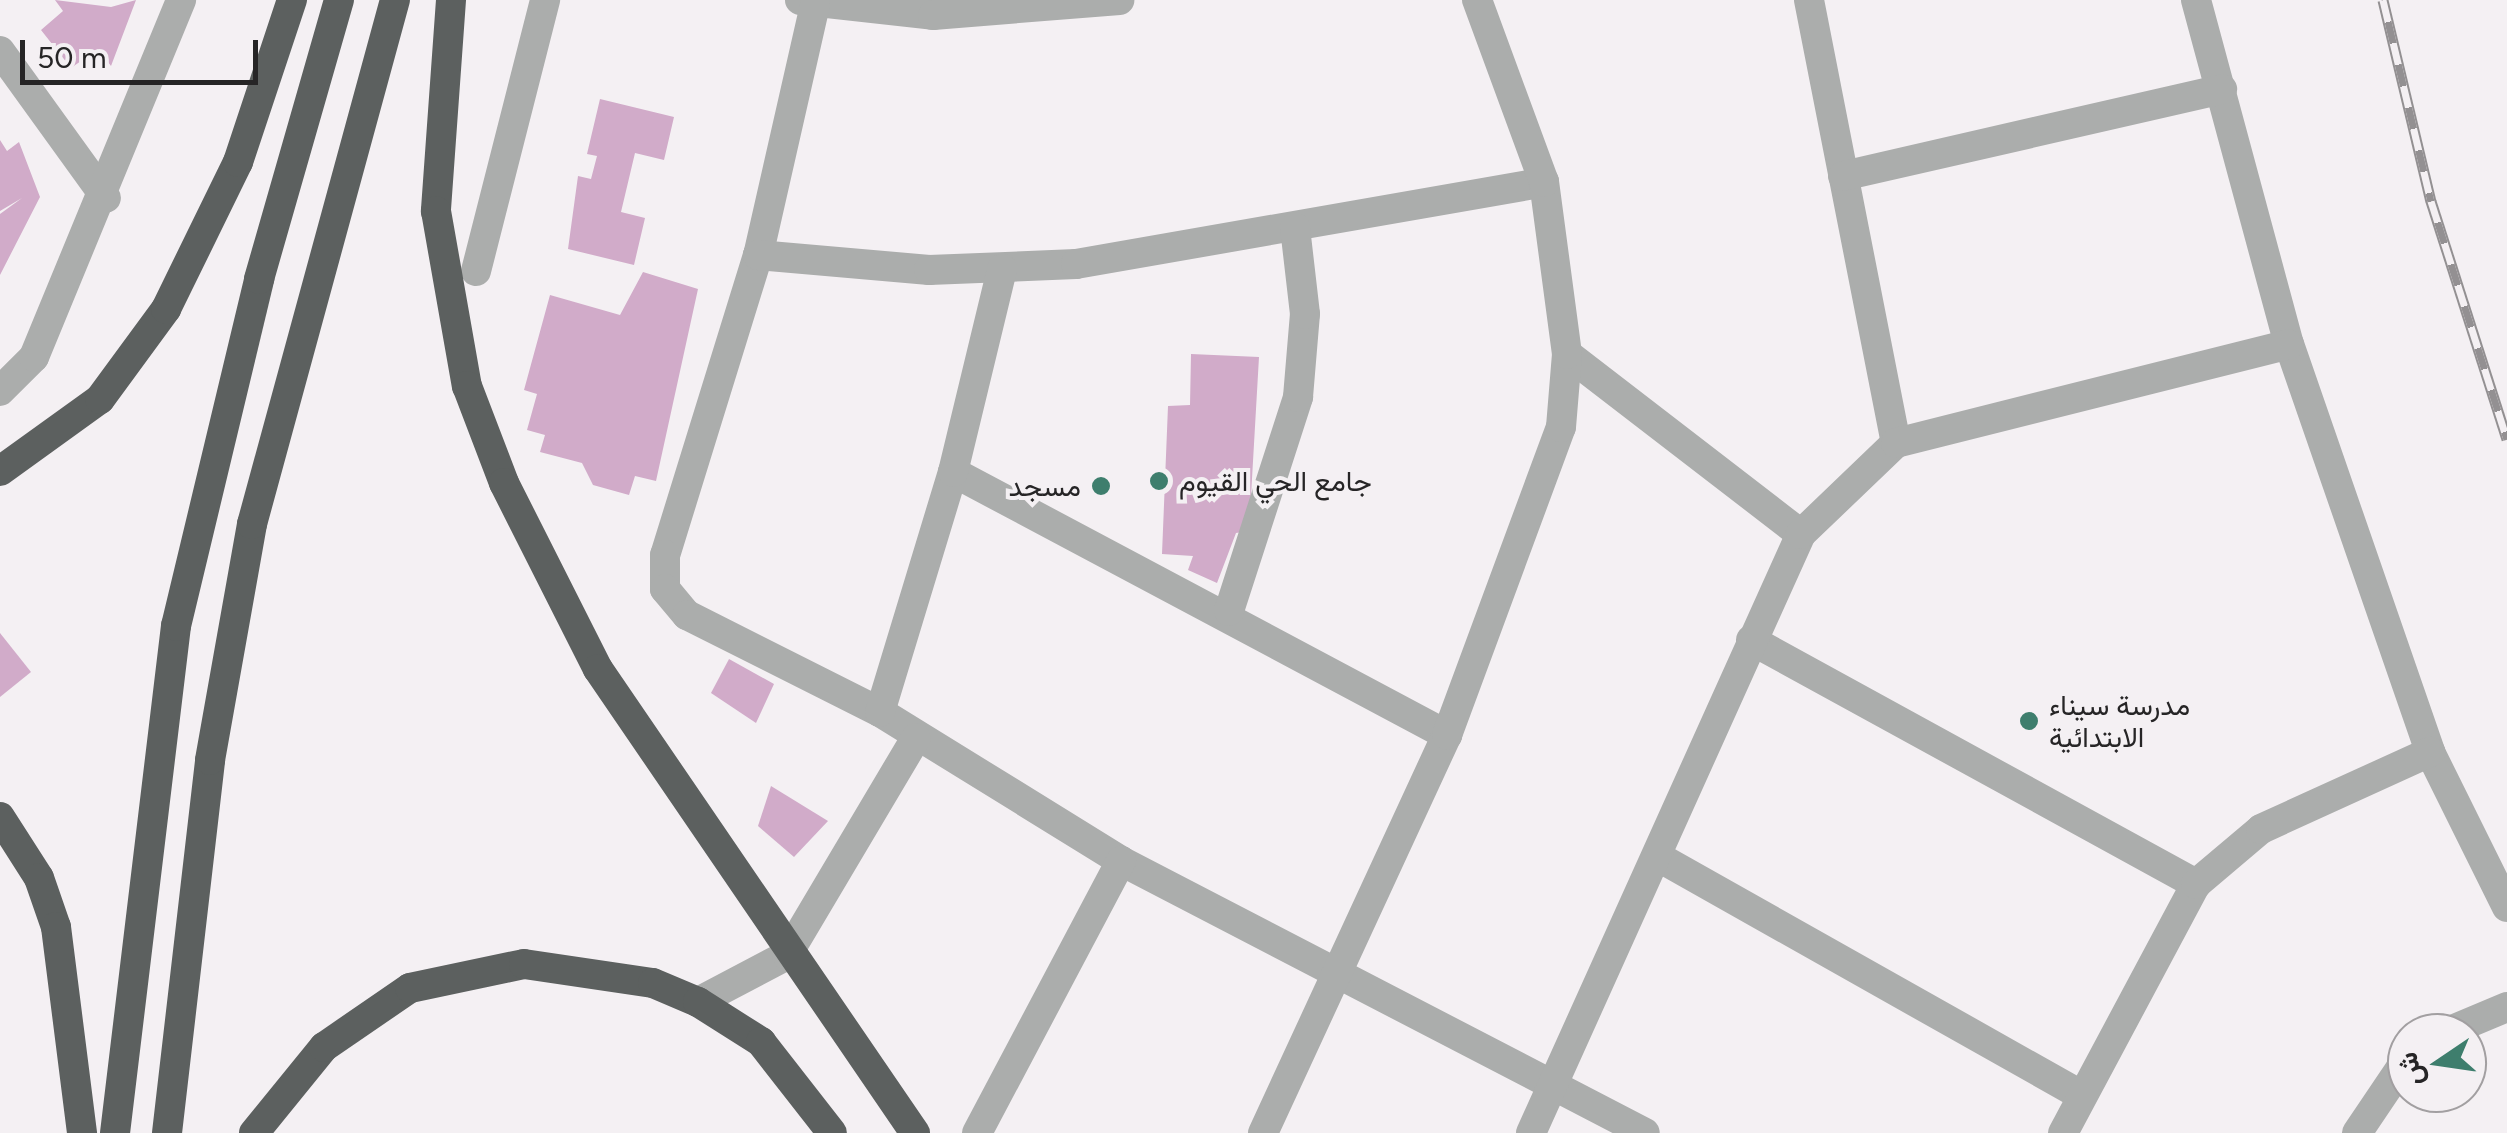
<!DOCTYPE html>
<meta charset="utf-8">
<style>
body{margin:0}
#map{position:relative;width:2507px;height:1133px;overflow:hidden;background:#f4f0f3;font-family:Figtree,Vazirmatn,sans-serif}
div>[style]{position:absolute}
[style*='--x']{left:calc(var(--x)*1px);top:calc(var(--y)*1px);width:calc(var(--w)*1px);rotate:calc(var(--a)*1deg)}
.building>*{inset:0;background:#d1abc9}
.minor>*{height:30px;margin:-15px;padding:0 15px;transform-origin:15px;border-radius:15px;background:#abadac}
.highway>*{height:30px;margin:-15px;padding:0 15px;transform-origin:15px;border-radius:15px;background:#5c605f}
.rail>*{height:11px;margin-top:-5.5px;transform-origin:0;background:repeating-linear-gradient(90deg,#f4f0f3 0 22px,#939092 0 44px);box-sizing:border-box;border-block:2px solid #939092}
.dots>*{width:28px;height:28px;translate:-50% -50%;box-sizing:border-box;border:5px solid #f4f0f3;border-radius:50%}
span{translate:-50% -50%;white-space:nowrap;text-align:center;line-height:1.15;-webkit-text-stroke:8px #f4f0f3;paint-order:stroke}
.poi-label{font-size:28px;color:#262526}
.left{translate:0 -50%;text-align:left}
.right{translate:-100% -50%;text-align:right}
.north{position:absolute;left:2387px;top:1013px;width:100px;height:100px;box-sizing:border-box;background:#f4f0f3;border:2px solid #a29fa1;border-radius:50%;rotate:257deg;font-size:28px;font-weight:700;line-height:40px;text-align:center;color:#262526}
.north::after{content:'';display:block;margin:auto;width:35px;height:45px;background:#3e7e6d;clip-path:polygon(50% 0,100% 100%,50% 72%,0 100%)}
.scale{position:absolute;left:20px;top:40px;width:238px;height:45px;box-sizing:border-box;border:5px solid #262526;border-top:0;padding-left:12px;font-size:30px;line-height:35px;white-space:nowrap;color:#262526;-webkit-text-stroke:8px #f4f0f3;paint-order:stroke}
</style>
<div id="map">
<div class="building">
<div style="clip-path:polygon(55px 0,111px 7px,136px 0,111px 66px,98px 49px,71px 68px,41px 30px,63px 11px)"></div>
<div style="clip-path:polygon(600px 99px,674px 117px,664px 160px,635px 153px,621px 212px,645px 218px,634px 265px,568px 249px,578px 176px,591px 179px,597px 156px,587px 154px)"></div>
<div style="clip-path:polygon(0 140px,7px 151px,19px 142px,40px 197px,0 275px,0 214px,22px 198px,0 211px)"></div>
<div style="clip-path:polygon(643px 272px,698px 289px,656px 481px,635px 476px,629px 495px,593px 485px,582px 463px,540px 452px,545px 435px,527px 430px,537px 394px,524px 390px,550px 295px,620px 315px)"></div>
<div style="clip-path:polygon(1191px 354px,1259px 357px,1249px 531px,1236px 533px,1217px 583px,1188px 570px,1193px 556px,1162px 554px,1168px 406px,1190px 405px)"></div>
<div style="clip-path:polygon(0 633px,31px 672px,0 697px)"></div>
<div style="clip-path:polygon(729px 659px,774px 684px,756px 723px,711px 693px)"></div>
<div style="clip-path:polygon(771px 786px,828px 821px,794px 857px,758px 826px)"></div>
</div>
<div class="minor">
<div style="--x:800;--y:0;--w:134;--a:6.4"></div>
<div style="--x:933;--y:15;--w:187;--a:-4.6"></div>
<div style="--x:1809;--y:0;--w:451;--a:78.9"></div>
<div style="--x:2196;--y:0;--w:356;--a:74.9"></div>
<div style="--x:2289;--y:344;--w:432;--a:70.9"></div>
<div style="--x:2430;--y:752;--w:173;--a:63.6"></div>
<div style="--x:815;--y:5;--w:256;--a:102.8"></div>
<div style="--x:758;--y:255;--w:314;--a:107.2"></div>
<div style="--x:665;--y:555;--w:34;--a:90"></div>
<div style="--x:665;--y:589;--w:34;--a:50"></div>
<div style="--x:687;--y:615;--w:216;--a:26.7"></div>
<div style="--x:880;--y:712;--w:283;--a:31.7"></div>
<div style="--x:1121;--y:861;--w:590;--a:27.43"></div>
<div style="--x:0;--y:51;--w:181;--a:54.2"></div>
<div style="--x:1843;--y:176;--w:389;--a:-12.9"></div>
<div style="--x:758;--y:255;--w:172;--a:5"></div>
<div style="--x:929;--y:270;--w:147;--a:-2.3"></div>
<div style="--x:1076;--y:264;--w:475;--a:-9.9"></div>
<div style="--x:476;--y:271;--w:280;--a:-75.7"></div>
<div style="--x:1567;--y:354;--w:295;--a:37.6"></div>
<div style="--x:0;--y:391;--w:48;--a:-45"></div>
<div style="--x:34;--y:357;--w:386;--a:-67.6"></div>
<div style="--x:953;--y:472;--w:560;--a:28.03"></div>
<div style="--x:1229;--y:611;--w:225;--a:-72.1"></div>
<div style="--x:1298;--y:397;--w:83;--a:-85.2"></div>
<div style="--x:1305;--y:314;--w:87;--a:-96.6"></div>
<div style="--x:1751;--y:640;--w:508;--a:28.74"></div>
<div style="--x:880;--y:712;--w:251;--a:-73.1"></div>
<div style="--x:953;--y:472;--w:209;--a:-76.4"></div>
<div style="--x:1662;--y:859;--w:481;--a:29.4"></div>
<div style="--x:698;--y:1002;--w:101;--a:-27.8"></div>
<div style="--x:787;--y:955;--w:252;--a:-59.3"></div>
<div style="--x:2445;--y:1033;--w:67;--a:-22.8"></div>
<div style="--x:977;--y:1133;--w:308;--a:-62.1"></div>
<div style="--x:1263;--y:1133;--w:438;--a:-65.2"></div>
<div style="--x:1447;--y:735;--w:328;--a:-69.7"></div>
<div style="--x:1561;--y:427;--w:73;--a:-85.3"></div>
<div style="--x:1567;--y:354;--w:174;--a:-97.6"></div>
<div style="--x:1544;--y:182;--w:194;--a:-110.2"></div>
<div style="--x:1531;--y:1133;--w:657;--a:-65.74"></div>
<div style="--x:1801;--y:534;--w:132;--a:-43.8"></div>
<div style="--x:1896;--y:443;--w:405;--a:-14.1"></div>
<div style="--x:2063;--y:1133;--w:282;--a:-61.9"></div>
<div style="--x:2196;--y:884;--w:85;--a:-40.2"></div>
<div style="--x:2261;--y:829;--w:186;--a:-24.5"></div>
<div style="--x:2357;--y:1133;--w:89;--a:-56"></div>
</div>
<div class="highway">
<div style="--x:451;--y:0;--w:212;--a:94.1"></div>
<div style="--x:436;--y:211;--w:178;--a:80"></div>
<div style="--x:467;--y:386;--w:104;--a:69.1"></div>
<div style="--x:504;--y:483;--w:208;--a:63.2"></div>
<div style="--x:598;--y:669;--w:562;--a:55.66"></div>
<div style="--x:0;--y:471;--w:123;--a:-35.8"></div>
<div style="--x:100;--y:399;--w:112;--a:-53.7"></div>
<div style="--x:166;--y:309;--w:164;--a:-63.9"></div>
<div style="--x:238;--y:162;--w:171;--a:-71.6"></div>
<div style="--x:0;--y:817;--w:72;--a:57.4"></div>
<div style="--x:39;--y:878;--w:52;--a:70.9"></div>
<div style="--x:56;--y:927;--w:208;--a:82.8"></div>
<div style="--x:115;--y:1133;--w:511;--a:-83.14"></div>
<div style="--x:176;--y:626;--w:357;--a:-76.5"></div>
<div style="--x:259;--y:279;--w:290;--a:-74"></div>
<div style="--x:167;--y:1133;--w:375;--a:-83.4"></div>
<div style="--x:210;--y:760;--w:240;--a:-79.9"></div>
<div style="--x:252;--y:524;--w:543;--a:-74.74"></div>
<div style="--x:254;--y:1133;--w:111;--a:-50.9"></div>
<div style="--x:324;--y:1047;--w:104;--a:-34.5"></div>
<div style="--x:410;--y:988;--w:116;--a:-11.9"></div>
<div style="--x:524;--y:964;--w:130;--a:8.4"></div>
<div style="--x:653;--y:983;--w:49;--a:22.9"></div>
<div style="--x:698;--y:1002;--w:75;--a:32.4"></div>
<div style="--x:761;--y:1042;--w:115;--a:52"></div>
</div>
<div class="rail">
<div style="--x:2383;--y:0;--w:207;--a:76.6"></div>
<div style="--x:2431;--y:201;--w:250;--a:72.3"></div>
</div>
<div class="dots">
<div style="left:1159px;top:481px;background:#3e7e6d"></div>
<div style="left:1101px;top:486px;background:#3e7e6d"></div>
<div style="left:2029px;top:721px;background:#3e7e6d"></div>
</div>
<div class="poi-label">
<span class="left" style="left:1179px;top:481px">جامع الحي القيوم</span>
<span class="right" style="left:1081px;top:486px">مسجد</span>
<span class="left" style="left:2049px;top:721px">مدرسة سيناء<br>الابتدائية</span>
</div>
<div class="north">ش</div>
<div class="scale">50 m</div>
</div>
